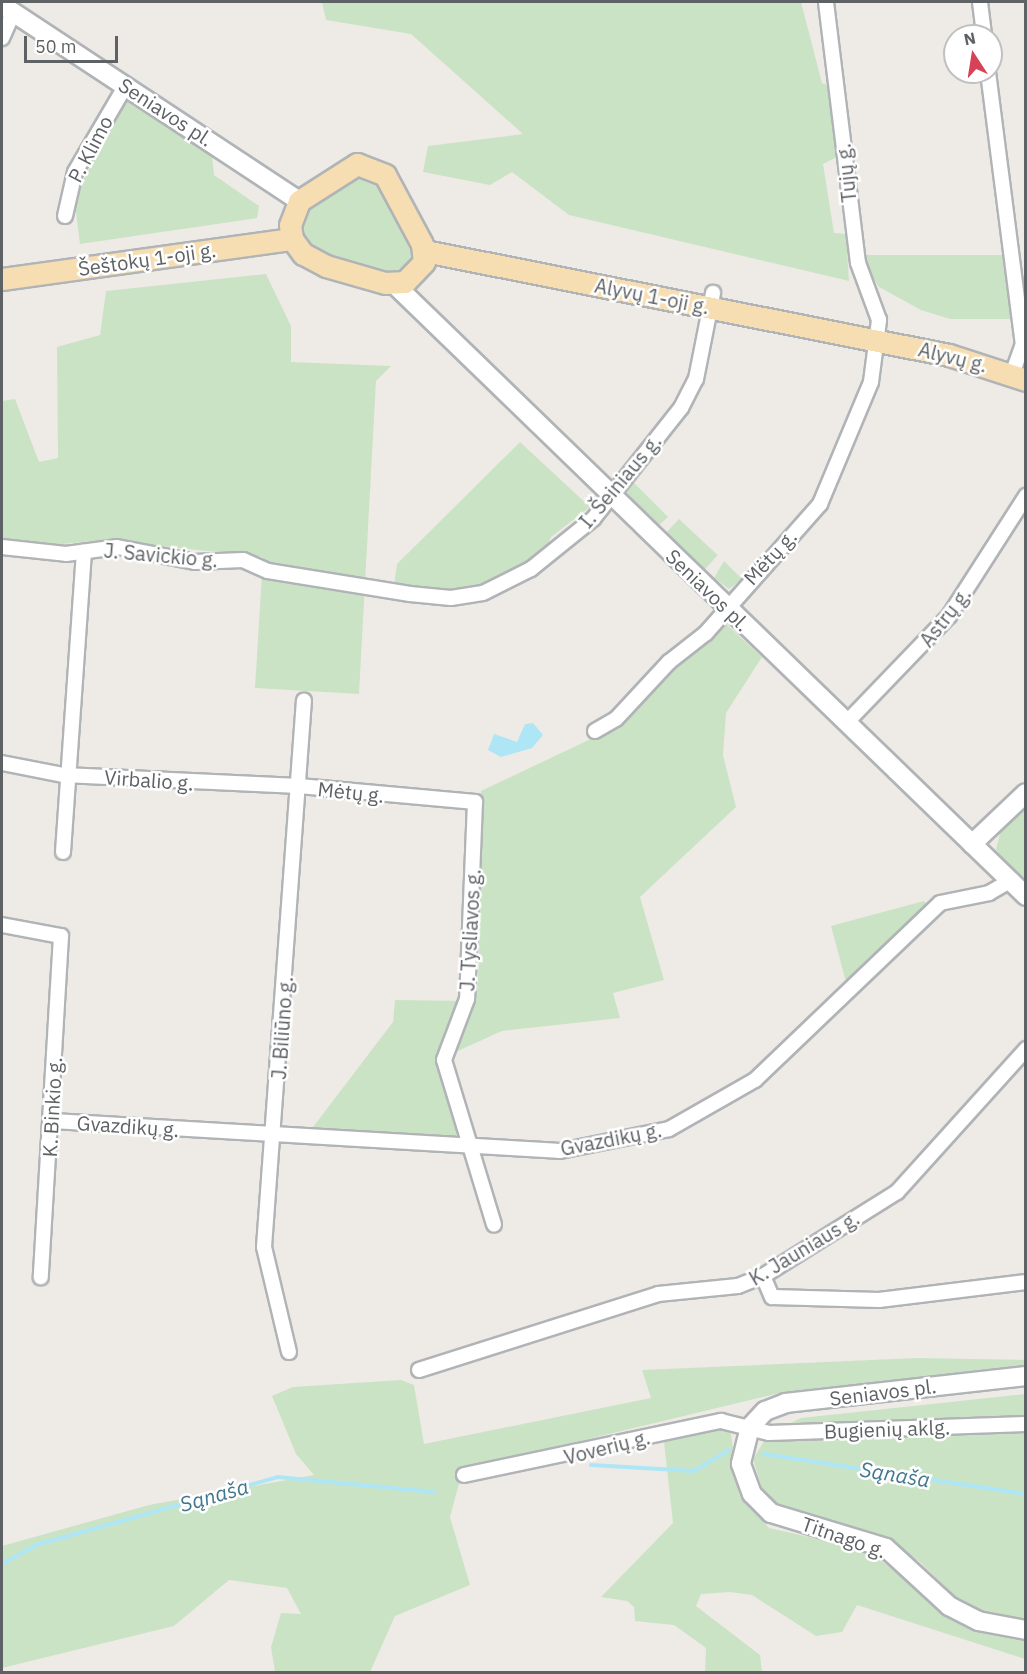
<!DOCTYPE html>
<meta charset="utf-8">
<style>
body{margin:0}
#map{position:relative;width:1027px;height:1674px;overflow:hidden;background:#eeebe6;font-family:"IBM Plex Sans",sans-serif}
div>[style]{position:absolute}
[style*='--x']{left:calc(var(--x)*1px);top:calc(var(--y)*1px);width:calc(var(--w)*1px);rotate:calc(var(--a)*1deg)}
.green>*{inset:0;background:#cbe3c5;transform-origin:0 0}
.water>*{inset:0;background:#aee6f6}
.stream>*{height:4px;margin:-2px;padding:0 2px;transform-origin:2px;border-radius:2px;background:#aee6f6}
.roads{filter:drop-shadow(2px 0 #b1b4b7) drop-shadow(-2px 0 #b1b4b7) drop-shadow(0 2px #b1b4b7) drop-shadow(0 -2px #b1b4b7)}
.street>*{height:14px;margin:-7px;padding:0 7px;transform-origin:7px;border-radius:7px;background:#fff}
.secondary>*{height:18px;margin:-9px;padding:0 9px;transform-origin:9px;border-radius:9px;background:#fff}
.primary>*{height:21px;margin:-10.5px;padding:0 10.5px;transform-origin:10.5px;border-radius:10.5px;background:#f7deb2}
span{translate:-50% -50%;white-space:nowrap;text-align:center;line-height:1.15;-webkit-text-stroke:5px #fff;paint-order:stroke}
.street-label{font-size:20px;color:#5e6265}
.water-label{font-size:21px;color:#42778e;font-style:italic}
.frame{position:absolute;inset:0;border:3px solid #5e6265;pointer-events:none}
.north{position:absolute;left:943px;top:24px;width:60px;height:60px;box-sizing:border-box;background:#fff;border:2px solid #bfc0c1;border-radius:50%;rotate:348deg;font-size:16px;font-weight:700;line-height:24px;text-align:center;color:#5e6265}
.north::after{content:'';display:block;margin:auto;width:21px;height:27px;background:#d74356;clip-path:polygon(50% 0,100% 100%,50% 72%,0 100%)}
.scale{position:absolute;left:24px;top:36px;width:94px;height:27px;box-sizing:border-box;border:3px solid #5e6265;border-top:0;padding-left:8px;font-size:18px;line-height:21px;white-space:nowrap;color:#5e6265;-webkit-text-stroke:4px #fff;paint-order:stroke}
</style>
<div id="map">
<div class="green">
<div style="clip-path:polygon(322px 2px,801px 2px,822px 83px,830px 86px,839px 156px,823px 164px,834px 233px,846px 234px,849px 281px,569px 215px,512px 172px,490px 185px,423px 172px,428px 146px,523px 134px,411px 34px,326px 20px)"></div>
<div style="clip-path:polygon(127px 98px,212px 155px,214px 175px,259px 206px,257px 218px,80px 244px,74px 197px)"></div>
<div style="clip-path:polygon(357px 173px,383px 186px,416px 256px,397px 276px,312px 254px,298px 229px,302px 209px)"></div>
<div style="clip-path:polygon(859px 255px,1005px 255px,1011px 319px,950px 319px,921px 310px,879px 287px)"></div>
<div style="clip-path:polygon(266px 274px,291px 326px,291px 362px,391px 366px,376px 381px,359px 694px,255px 688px,263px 557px,105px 540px,51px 545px,2px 538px,2px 401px,15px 399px,39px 462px,58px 458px,57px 347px,100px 335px,106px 291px)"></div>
<div style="clip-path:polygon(520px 442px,590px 507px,551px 537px,546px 549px,480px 589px,456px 594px,394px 586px,397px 564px)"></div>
<div style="clip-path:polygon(632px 481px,668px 517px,659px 525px,620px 490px)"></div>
<div style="left:679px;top:519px;width:53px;height:21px;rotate:43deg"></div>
<div style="clip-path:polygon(724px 561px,742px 579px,729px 589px,714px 578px)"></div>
<div style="clip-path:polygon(724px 622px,762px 657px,726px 713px,723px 755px,736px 807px,640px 897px,664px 980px,613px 993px,620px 1018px,502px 1031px,440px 1059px,459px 1131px,452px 1140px,310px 1131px,393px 1022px,395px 1000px,470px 1001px,478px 981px,481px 791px,616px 727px)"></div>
<div style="clip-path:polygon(1025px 808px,1025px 885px,1000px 860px,996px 849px,1001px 830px)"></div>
<div style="clip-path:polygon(924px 901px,928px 906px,847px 986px,831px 926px)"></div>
<div style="clip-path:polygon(917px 1358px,1025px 1360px,1025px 1369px,784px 1392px,463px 1469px,450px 1517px,470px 1585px,395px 1616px,370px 1672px,275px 1672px,271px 1647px,281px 1613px,301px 1614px,287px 1588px,229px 1580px,174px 1626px,2px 1668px,2px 1546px,149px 1505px,314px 1475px,296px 1454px,272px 1396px,293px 1387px,401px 1380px,414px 1385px,424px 1444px,651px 1398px,642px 1370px)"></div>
<div style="clip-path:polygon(1025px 1394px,1025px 1623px,966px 1607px,920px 1562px,874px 1533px,779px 1505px,763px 1492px,753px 1459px,769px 1433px,801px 1418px)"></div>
<div style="clip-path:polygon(722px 1429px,731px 1434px,739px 1494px,769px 1528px,868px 1550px,948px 1614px,1025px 1633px,1025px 1659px,857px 1605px,842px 1632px,816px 1636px,752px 1595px,730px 1592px,701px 1594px,696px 1606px,760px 1655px,762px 1672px,705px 1672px,706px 1648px,674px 1625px,635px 1621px,634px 1607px,627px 1601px,601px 1597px,673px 1523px,664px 1442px)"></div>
</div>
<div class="water">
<div style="clip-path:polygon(533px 723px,543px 735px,532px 748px,501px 757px,488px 750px,494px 734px,517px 742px,525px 724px)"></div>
</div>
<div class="stream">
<div style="--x:764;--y:1454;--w:265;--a:8.7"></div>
<div style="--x:591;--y:1465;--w:103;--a:3.3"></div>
<div style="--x:694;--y:1471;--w:41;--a:-31"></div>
<div style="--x:2;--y:1564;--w:39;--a:-29"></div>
<div style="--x:36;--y:1545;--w:251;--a:-15.7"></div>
<div style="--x:278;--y:1477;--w:157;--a:5.5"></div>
</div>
<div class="roads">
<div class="street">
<div style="--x:980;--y:2;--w:34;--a:83"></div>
<div style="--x:2;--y:38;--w:27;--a:-66"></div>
<div style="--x:988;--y:72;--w:274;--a:82.7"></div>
<div style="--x:1023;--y:344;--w:32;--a:110"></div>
<div style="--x:65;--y:216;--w:45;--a:-77.2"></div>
<div style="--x:75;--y:172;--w:101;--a:-59.6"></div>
<div style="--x:2;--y:547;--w:64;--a:6.2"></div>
<div style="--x:66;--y:554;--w:51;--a:-7.8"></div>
<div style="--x:117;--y:547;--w:79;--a:10.9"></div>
<div style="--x:195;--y:562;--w:48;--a:-2.4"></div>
<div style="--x:243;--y:560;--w:27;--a:24"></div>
<div style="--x:268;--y:571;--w:144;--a:9.2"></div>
<div style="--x:410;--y:594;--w:41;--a:5.6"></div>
<div style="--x:451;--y:598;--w:32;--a:-9"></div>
<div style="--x:483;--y:593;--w:54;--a:-26.6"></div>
<div style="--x:531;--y:569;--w:80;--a:-38.9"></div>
<div style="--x:593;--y:519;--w:142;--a:-51.6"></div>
<div style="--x:681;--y:408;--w:33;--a:-63"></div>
<div style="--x:696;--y:379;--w:88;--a:-78.8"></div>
<div style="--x:846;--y:723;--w:149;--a:-46.1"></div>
<div style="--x:949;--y:616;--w:143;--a:-57.3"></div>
<div style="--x:595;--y:731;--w:24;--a:-30"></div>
<div style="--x:616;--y:719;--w:78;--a:-47.1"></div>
<div style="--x:669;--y:662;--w:47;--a:-38.1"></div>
<div style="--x:706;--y:633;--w:172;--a:-48.5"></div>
<div style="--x:820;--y:504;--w:132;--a:-67.3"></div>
<div style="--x:871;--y:382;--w:63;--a:-82.6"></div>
<div style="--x:879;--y:320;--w:61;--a:-110.2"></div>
<div style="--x:858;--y:263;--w:263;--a:-97"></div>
<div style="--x:2;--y:763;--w:63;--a:11"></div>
<div style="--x:64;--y:775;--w:235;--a:2.7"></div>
<div style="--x:299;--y:786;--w:177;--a:5.2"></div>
<div style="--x:475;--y:802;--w:197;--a:92.3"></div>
<div style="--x:467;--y:999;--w:65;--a:110.7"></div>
<div style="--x:444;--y:1060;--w:172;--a:73.1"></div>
<div style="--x:63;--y:852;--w:301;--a:-86"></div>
<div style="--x:2;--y:925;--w:60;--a:10.6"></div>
<div style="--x:61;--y:936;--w:342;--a:93.4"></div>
<div style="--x:53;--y:1121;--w:508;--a:3.39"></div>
<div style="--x:560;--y:1151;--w:111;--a:-11.4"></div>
<div style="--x:669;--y:1129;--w:99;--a:-29.7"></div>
<div style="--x:755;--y:1080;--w:256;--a:-43.7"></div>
<div style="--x:940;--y:903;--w:50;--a:-11.5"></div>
<div style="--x:989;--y:893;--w:24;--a:-30"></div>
<div style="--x:763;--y:1276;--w:23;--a:67"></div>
<div style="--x:772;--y:1297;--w:107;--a:1.6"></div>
<div style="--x:879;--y:1300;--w:148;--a:-7"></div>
<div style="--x:289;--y:1352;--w:108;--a:-103.4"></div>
<div style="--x:264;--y:1247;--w:548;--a:-85.82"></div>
<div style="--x:419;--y:1370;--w:251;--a:-17.6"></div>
<div style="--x:658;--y:1294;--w:80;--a:-5.7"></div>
<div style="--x:738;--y:1286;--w:27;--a:-22"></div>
<div style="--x:763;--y:1276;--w:158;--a:-32.1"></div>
<div style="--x:897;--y:1192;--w:193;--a:-47.9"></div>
<div style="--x:464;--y:1475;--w:263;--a:-11.9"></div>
<div style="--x:721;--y:1421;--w:49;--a:14"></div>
<div style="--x:769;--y:1433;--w:257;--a:-2"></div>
</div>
<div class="secondary">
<div style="--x:2;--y:5;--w:356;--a:33.4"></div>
<div style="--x:393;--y:283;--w:881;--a:44.08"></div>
<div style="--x:972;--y:844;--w:74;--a:-43.4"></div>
<div style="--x:1026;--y:1376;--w:242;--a:173.6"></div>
<div style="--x:786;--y:1403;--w:22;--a:159"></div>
<div style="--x:765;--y:1411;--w:22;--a:133"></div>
<div style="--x:750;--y:1427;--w:38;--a:104"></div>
<div style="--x:741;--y:1464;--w:32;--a:70"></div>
<div style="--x:752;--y:1494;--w:27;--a:45"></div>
<div style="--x:771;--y:1513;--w:120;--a:16.9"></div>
<div style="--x:886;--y:1548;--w:86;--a:42.6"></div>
<div style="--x:949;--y:1606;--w:33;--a:27"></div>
<div style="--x:978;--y:1621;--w:49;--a:10.6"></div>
</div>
<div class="primary">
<div style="--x:357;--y:164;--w:30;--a:21"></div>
<div style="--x:385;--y:175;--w:78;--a:61.8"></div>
<div style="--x:422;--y:244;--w:18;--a:84"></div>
<div style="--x:424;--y:262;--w:28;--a:134"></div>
<div style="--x:405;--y:282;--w:20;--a:177"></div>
<div style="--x:385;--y:283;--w:61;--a:-163.9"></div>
<div style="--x:326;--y:266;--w:26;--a:-152"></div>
<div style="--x:303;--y:254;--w:19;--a:-126"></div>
<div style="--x:292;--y:239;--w:14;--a:-98"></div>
<div style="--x:290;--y:225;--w:26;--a:-69"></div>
<div style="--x:299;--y:201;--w:69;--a:-32.5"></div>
<div style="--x:425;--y:251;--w:534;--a:11.23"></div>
<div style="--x:949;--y:355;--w:81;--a:18"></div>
<div style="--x:2;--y:279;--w:293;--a:-7.9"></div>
</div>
</div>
<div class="street-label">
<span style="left:166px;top:112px;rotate:33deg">Seniavos pl.</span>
<span style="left:90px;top:149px;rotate:-62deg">P. Klimo</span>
<span style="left:846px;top:173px;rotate:-96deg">Tujų g.</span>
<span style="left:147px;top:259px;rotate:-8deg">Šeštokų 1-oji g.</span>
<span style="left:652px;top:296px;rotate:11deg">Alyvų 1-oji g.</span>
<span style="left:953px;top:357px;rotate:14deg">Alyvų g.</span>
<span style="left:620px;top:481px;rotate:-50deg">I. Šeiniaus g.</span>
<span style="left:161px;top:555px;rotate:5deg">J. Savickio g.</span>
<span style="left:770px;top:557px;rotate:-47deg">Mėtų g.</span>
<span style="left:708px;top:590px;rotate:44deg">Seniavos pl.</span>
<span style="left:945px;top:617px;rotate:-52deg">Astrų g.</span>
<span style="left:149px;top:780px;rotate:4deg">Virbalio g.</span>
<span style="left:351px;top:792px;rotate:6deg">Mėtų g.</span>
<span style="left:470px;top:930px;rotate:-87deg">J. Tysliavos g.</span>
<span style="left:282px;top:1028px;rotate:-86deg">J. Biliūno g.</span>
<span style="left:52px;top:1107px;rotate:-87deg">K. Binkio g.</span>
<span style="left:128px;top:1126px;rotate:4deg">Gvazdikų g.</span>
<span style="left:611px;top:1139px;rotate:-11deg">Gvazdikų g.</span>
<span style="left:804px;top:1248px;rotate:-31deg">K. Jauniaus g.</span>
<span style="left:883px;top:1392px;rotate:-7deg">Seniavos pl.</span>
<span style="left:887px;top:1429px;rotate:-2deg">Bugienių aklg.</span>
<span style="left:607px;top:1447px;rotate:-14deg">Voverių g.</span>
<span style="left:844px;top:1537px;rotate:19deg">Titnago g.</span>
</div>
<div class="water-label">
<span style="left:895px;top:1474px;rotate:9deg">Sąnaša</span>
<span style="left:214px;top:1495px;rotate:-16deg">Sąnaša</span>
</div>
<div class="frame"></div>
<div class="north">N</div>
<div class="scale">50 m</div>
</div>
